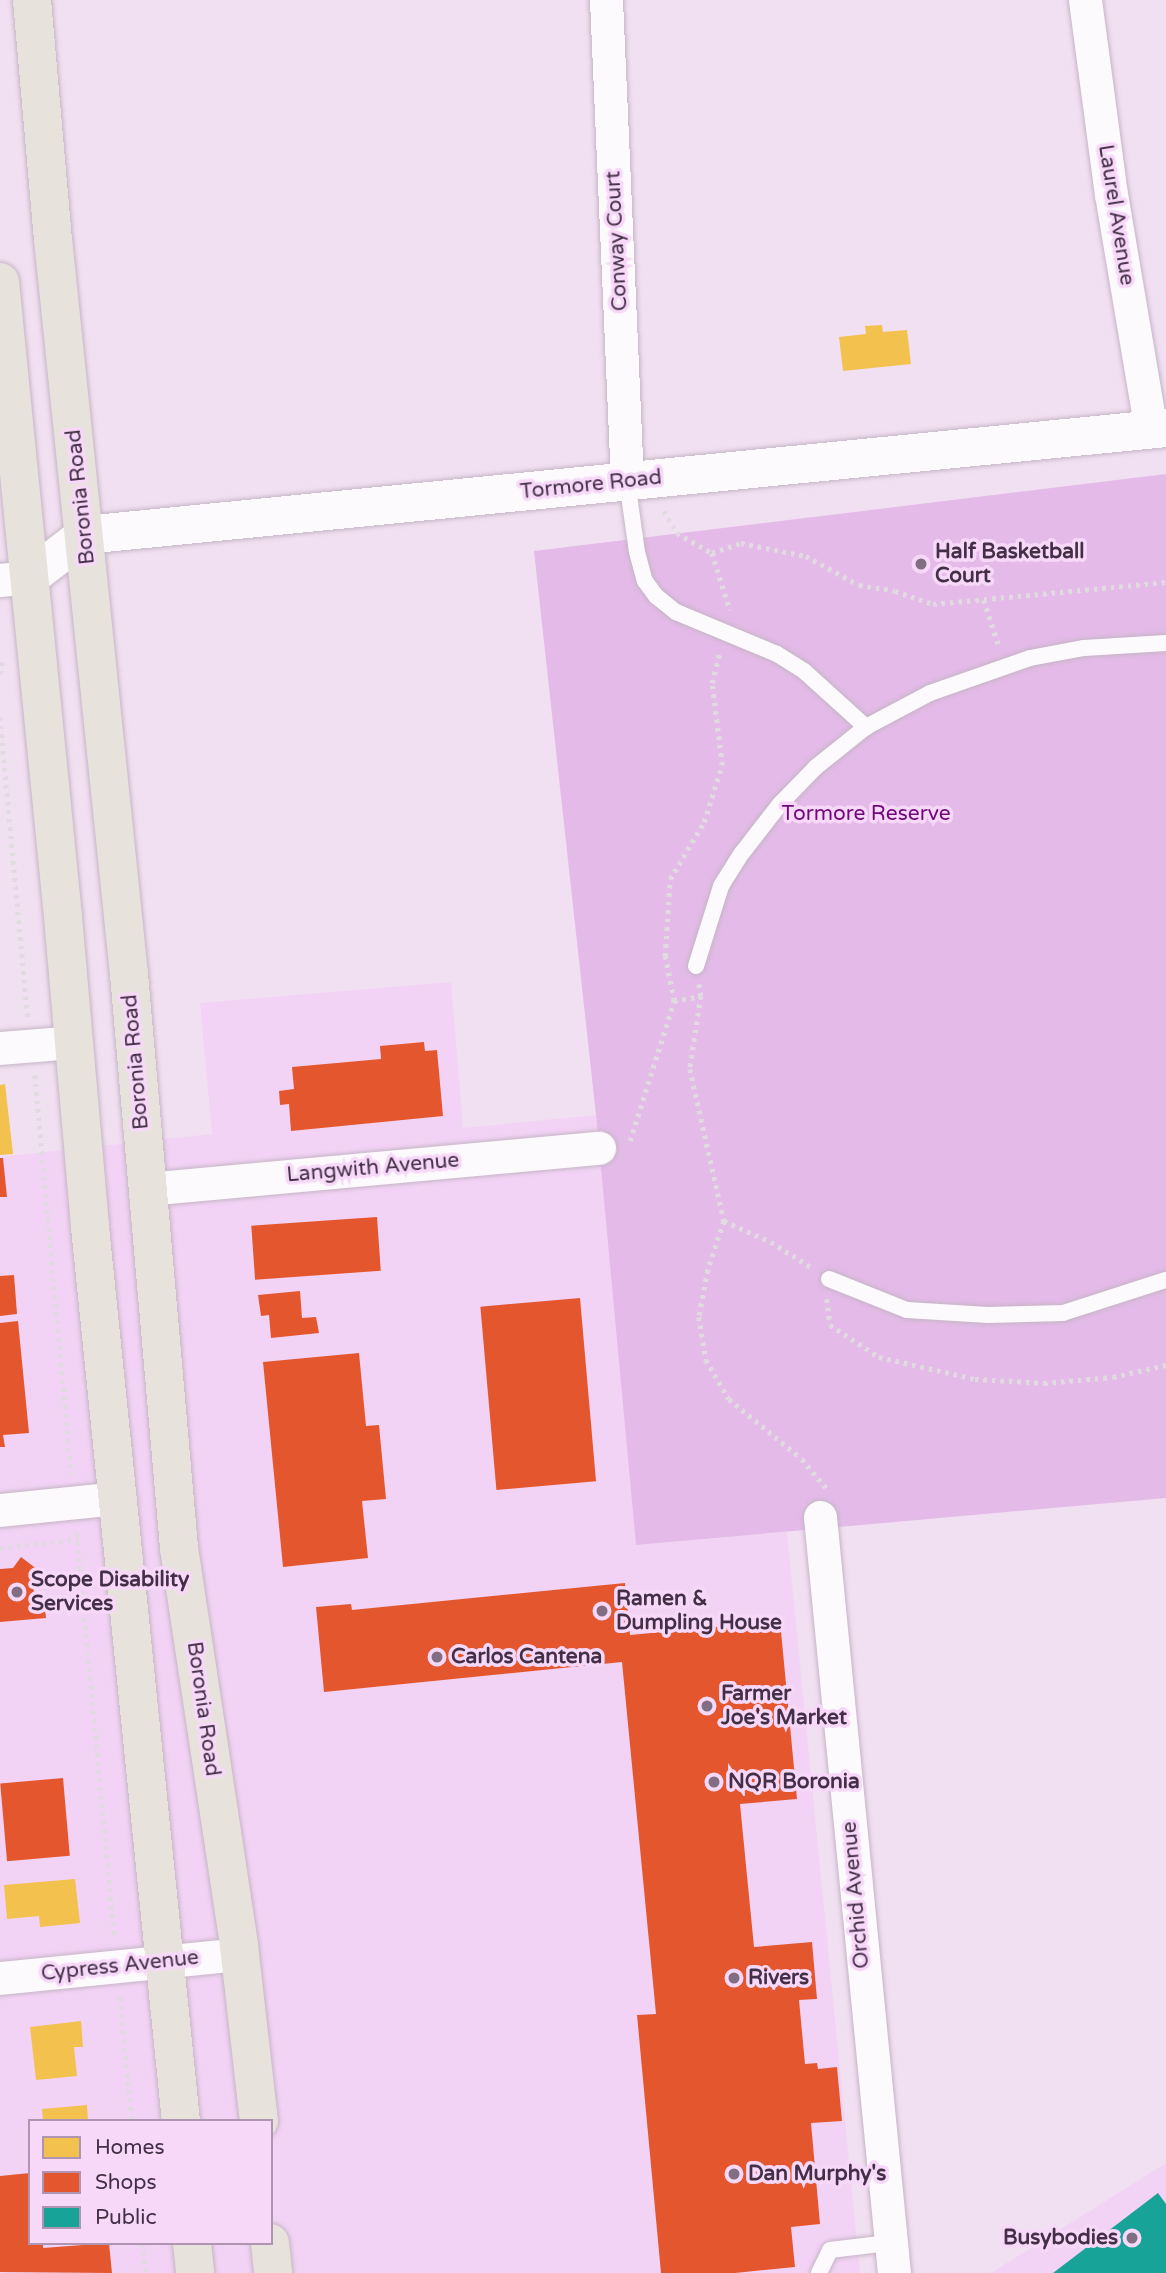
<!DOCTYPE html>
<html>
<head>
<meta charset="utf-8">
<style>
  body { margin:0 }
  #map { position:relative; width:1166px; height:2273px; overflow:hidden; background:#f1e0f1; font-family:"Varela Round",sans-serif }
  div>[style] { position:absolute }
  .built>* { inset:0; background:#f3d3f5 }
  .green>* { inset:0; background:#e4bbe8 }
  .homes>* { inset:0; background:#f2c14e }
  .shops>* { inset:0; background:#e4572e; transform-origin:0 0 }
  .public>* { inset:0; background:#17a398 }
  .path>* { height:4.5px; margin-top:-2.25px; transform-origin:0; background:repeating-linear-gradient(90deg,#e1dbe1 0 3.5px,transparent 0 8.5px) }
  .roads { filter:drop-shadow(0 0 2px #c5b5c6) drop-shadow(0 0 2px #c5b5c6) }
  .service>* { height:16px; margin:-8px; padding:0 8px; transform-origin:8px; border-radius:8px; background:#fdfafd }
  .minor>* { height:33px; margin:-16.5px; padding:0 16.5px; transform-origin:16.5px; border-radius:16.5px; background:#fdfafd }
  .tertiary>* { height:38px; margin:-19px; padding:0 19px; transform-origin:19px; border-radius:19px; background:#fdfafd }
  .primary>* { height:38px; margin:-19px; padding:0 19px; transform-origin:19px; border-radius:19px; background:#e8e2dd }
  .dots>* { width:19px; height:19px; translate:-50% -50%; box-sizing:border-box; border:4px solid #f7d8f9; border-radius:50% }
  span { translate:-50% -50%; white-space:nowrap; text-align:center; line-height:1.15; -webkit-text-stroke:7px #f7d8f9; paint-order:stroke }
  .street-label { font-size:21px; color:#443046 }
  .poi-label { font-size:21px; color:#443046; font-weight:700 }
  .left { translate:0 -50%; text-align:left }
  .right { translate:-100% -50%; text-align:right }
  .park-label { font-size:21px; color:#70087a }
  .legend { position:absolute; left:28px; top:2119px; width:245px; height:126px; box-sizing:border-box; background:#f7d8f9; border:2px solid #af95b1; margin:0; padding:9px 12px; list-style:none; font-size:21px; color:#443046 }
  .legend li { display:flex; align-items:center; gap:14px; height:35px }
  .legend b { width:35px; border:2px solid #af95b1 }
</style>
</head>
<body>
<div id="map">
  <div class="built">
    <i style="clip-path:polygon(evenodd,451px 982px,463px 1128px,596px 1115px,636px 1545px,787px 1532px,860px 2273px,0 2273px,0 1157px,212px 1134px,200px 1003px,451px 982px,30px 2121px,271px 2121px,271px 2243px,30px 2243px,30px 2121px)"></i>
    <i style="clip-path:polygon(1166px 2163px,1166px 2273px,991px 2273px)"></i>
  </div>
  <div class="green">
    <i style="clip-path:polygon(1166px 474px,1166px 1498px,636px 1545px,596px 1115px,534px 551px)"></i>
  </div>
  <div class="homes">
    <i style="clip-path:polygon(882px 325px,883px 332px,907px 330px,911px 364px,843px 371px,839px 337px,866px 334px,865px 326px)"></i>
    <i style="clip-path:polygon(5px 1084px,13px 1154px,0 1155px,0 1085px)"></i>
    <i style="clip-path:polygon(75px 1879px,80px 1923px,40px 1927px,39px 1916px,7px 1919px,4px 1885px)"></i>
    <i style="clip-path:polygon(81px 2021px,83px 2047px,74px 2047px,77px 2076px,36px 2080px,30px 2027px)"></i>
    <i style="clip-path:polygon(87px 2105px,88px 2121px,43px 2121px,42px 2109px)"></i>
  </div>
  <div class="shops">
    <i style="clip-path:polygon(424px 1042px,425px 1051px,437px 1050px,443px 1116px,291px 1131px,289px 1104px,280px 1105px,279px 1091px,294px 1089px,292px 1067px,381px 1059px,380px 1046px)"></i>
    <i style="clip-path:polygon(0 1158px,3px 1158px,7px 1197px,0 1197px)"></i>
    <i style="left:377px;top:1217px;width:54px;height:126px;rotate:86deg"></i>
    <i style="clip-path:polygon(14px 1275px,17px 1314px,0 1316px,0 1276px)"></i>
    <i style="clip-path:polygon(300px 1291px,302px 1318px,316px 1317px,319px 1333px,271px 1338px,269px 1315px,261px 1316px,258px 1295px)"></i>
    <i style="left:580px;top:1298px;width:184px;height:100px;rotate:85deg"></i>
    <i style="clip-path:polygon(18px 1321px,29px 1433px,3px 1435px,5px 1447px,0 1447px,0 1323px)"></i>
    <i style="clip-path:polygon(359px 1353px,366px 1426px,379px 1425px,386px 1499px,362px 1501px,368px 1558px,283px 1567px,263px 1362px)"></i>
    <i style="clip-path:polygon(21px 1557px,42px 1573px,33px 1584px,35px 1600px,44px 1599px,46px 1618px,0 1622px,0 1569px,13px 1568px)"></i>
    <i style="clip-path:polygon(625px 1583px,630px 1635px,780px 1621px,797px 1799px,740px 1804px,754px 1947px,812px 1942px,817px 1999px,799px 2000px,805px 2064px,817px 2063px,818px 2069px,837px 2067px,842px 2121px,811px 2123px,820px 2224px,791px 2227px,795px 2267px,735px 2273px,661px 2273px,637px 2015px,656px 2014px,622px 1662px,324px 1692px,316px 1607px,351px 1604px,352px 1610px)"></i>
    <i style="left:63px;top:1778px;width:78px;height:63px;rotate:85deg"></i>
    <i style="clip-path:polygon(30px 2173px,30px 2243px,43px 2243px,43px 2248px,109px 2243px,112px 2273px,0 2272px,0 2176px)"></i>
  </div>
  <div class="public">
    <i style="clip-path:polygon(1158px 2193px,1166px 2204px,1166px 2273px,1053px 2273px)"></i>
  </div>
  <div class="path">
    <i style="left:664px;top:511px;width:26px;rotate:59deg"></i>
    <i style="left:677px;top:533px;width:40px;rotate:29.7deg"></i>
    <i style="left:712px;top:553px;width:31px;rotate:-19deg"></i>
    <i style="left:741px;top:543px;width:66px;rotate:11.3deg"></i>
    <i style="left:806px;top:556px;width:60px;rotate:28.7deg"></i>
    <i style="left:859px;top:585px;width:36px;rotate:9deg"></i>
    <i style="left:895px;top:591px;width:40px;rotate:18.9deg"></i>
    <i style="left:933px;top:604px;width:234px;rotate:-5.4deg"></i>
    <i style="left:712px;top:553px;width:60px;rotate:72.5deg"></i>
    <i style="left:984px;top:600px;width:48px;rotate:71.9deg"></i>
    <i style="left:0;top:674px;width:13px;rotate:-81deg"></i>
    <i style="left:0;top:717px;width:301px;rotate:84.7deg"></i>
    <i style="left:699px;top:984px;width:12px;rotate:81deg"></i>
    <i style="left:701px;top:996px;width:74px;rotate:98.6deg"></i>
    <i style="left:690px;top:1069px;width:156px;rotate:77.4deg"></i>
    <i style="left:724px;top:1221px;width:51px;rotate:24.1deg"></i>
    <i style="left:771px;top:1242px;width:49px;rotate:32.4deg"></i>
    <i style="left:674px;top:1001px;width:46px;rotate:-101.3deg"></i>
    <i style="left:665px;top:956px;width:77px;rotate:-86.3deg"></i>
    <i style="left:670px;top:879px;width:66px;rotate:-59.2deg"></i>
    <i style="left:704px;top:822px;width:60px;rotate:-72.5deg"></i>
    <i style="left:722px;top:765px;width:83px;rotate:-97deg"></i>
    <i style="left:712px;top:683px;width:32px;rotate:-76deg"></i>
    <i style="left:35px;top:1075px;width:401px;rotate:84.8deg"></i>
    <i style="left:630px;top:1141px;width:147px;rotate:-72.6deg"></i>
    <i style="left:674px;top:1001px;width:27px;rotate:-10deg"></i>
    <i style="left:724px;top:1221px;width:52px;rotate:108.1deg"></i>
    <i style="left:708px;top:1270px;width:48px;rotate:100.8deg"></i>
    <i style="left:699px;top:1317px;width:44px;rotate:80.8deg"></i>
    <i style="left:706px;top:1360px;width:45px;rotate:59.5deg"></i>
    <i style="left:729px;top:1399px;width:94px;rotate:39.4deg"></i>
    <i style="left:802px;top:1459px;width:38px;rotate:50deg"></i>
    <i style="left:827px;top:1299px;width:26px;rotate:83deg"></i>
    <i style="left:830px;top:1325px;width:59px;rotate:33.1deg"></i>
    <i style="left:879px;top:1357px;width:98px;rotate:12.9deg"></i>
    <i style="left:975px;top:1379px;width:69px;rotate:3.3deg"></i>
    <i style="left:1044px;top:1383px;width:69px;rotate:-5deg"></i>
    <i style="left:1113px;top:1377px;width:54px;rotate:-12.8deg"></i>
    <i style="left:77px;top:1533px;width:404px;rotate:84.7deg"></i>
    <i style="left:0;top:1548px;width:79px;rotate:-6.6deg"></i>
    <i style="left:120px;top:1997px;width:125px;rotate:84.5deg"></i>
    <i style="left:143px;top:2243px;width:30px;rotate:84deg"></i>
  </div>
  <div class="roads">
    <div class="service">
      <i style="left:627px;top:481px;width:72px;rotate:82deg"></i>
      <i style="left:637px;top:552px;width:30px;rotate:75deg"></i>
      <i style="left:645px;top:581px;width:19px;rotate:54deg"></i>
      <i style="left:656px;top:596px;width:26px;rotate:39deg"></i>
      <i style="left:676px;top:612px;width:109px;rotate:22.6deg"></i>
      <i style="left:777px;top:654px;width:32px;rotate:32deg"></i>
      <i style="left:804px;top:671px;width:84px;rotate:42.1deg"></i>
      <i style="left:866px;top:727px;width:72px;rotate:-28deg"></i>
      <i style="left:930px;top:693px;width:106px;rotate:-19.3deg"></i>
      <i style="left:1030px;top:658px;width:55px;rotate:-10.5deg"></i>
      <i style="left:1084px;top:648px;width:82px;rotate:-3.5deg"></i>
      <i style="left:696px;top:966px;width:84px;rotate:-72.6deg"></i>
      <i style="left:721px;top:886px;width:39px;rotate:-58deg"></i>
      <i style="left:742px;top:853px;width:62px;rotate:-52.2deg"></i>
      <i style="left:780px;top:804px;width:52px;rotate:-45.8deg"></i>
      <i style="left:816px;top:767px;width:64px;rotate:-38.7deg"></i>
      <i style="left:829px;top:1279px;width:84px;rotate:21.7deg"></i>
      <i style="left:907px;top:1310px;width:81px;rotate:3.5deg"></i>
      <i style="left:988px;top:1315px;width:75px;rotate:-1.5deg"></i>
      <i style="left:1063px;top:1313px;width:108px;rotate:-17.8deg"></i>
      <i style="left:819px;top:2273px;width:25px;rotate:-64deg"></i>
      <i style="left:830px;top:2250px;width:59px;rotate:-6.8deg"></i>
    </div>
    <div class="minor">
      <i style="left:606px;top:0;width:481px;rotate:87.5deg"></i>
      <i style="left:1085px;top:0;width:196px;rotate:82.4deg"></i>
      <i style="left:1111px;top:194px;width:239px;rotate:80.4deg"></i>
      <i style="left:0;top:580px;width:30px;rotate:-6deg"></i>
      <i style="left:0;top:1048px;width:75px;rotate:-4.6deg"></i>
      <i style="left:146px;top:1189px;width:455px;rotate:-5.2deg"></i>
      <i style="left:0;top:1510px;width:120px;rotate:-5.8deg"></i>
      <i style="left:820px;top:1517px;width:760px;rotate:84.41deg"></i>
      <i style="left:0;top:1978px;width:241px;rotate:-5.7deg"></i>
    </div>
    <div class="tertiary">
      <i style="left:30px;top:577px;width:69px;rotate:-37.4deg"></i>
      <i style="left:85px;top:535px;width:1086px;rotate:-5.65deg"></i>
    </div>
    <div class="primary">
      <i style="left:32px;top:0;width:240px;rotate:85deg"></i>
      <i style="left:53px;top:239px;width:739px;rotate:84.1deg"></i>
      <i style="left:129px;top:974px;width:576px;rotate:85.02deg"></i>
      <i style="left:179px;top:1548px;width:402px;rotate:81.4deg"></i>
      <i style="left:239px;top:1946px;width:176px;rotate:83.5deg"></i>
      <i style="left:0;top:282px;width:638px;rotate:84.33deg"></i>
      <i style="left:63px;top:917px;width:311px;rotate:85deg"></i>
      <i style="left:90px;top:1227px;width:899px;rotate:84.19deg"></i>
      <i style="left:192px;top:2243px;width:30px;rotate:84deg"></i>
      <i style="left:270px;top:2243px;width:30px;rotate:84deg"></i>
    </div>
  </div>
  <div class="dots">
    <i style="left:921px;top:564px;background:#816e82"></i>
    <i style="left:17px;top:1592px;background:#816e82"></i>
    <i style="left:602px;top:1611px;background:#816e82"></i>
    <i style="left:437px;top:1657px;background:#816e82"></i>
    <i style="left:707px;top:1706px;background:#816e82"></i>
    <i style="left:714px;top:1782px;background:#816e82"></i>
    <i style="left:734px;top:1978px;background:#816e82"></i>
    <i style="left:734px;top:2174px;background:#816e82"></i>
    <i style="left:1132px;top:2238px;background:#816e82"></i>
  </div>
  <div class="street-label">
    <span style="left:1116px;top:215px;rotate:81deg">Laurel Avenue</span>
    <span style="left:617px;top:241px;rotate:-93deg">Conway Court</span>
    <span style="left:591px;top:485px;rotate:-6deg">Tormore Road</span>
    <span style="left:81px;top:497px;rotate:-96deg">Boronia Road</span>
    <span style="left:136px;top:1062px;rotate:-95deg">Boronia Road</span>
    <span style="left:373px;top:1168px;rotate:-5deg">Langwith Avenue</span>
    <span style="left:203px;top:1709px;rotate:82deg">Boronia Road</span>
    <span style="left:856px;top:1895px;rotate:-95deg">Orchid Avenue</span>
    <span style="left:120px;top:1966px;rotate:-6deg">Cypress Avenue</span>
  </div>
  <div class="poi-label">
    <span class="left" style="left:935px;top:564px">Half Basketball<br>Court</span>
    <span class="left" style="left:31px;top:1592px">Scope Disability<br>Services</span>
    <span class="left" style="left:616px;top:1611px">Ramen &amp;<br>Dumpling House</span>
    <span class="left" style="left:451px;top:1657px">Carlos Cantena</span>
    <span class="left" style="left:721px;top:1706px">Farmer<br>Joe's Market</span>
    <span class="left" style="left:728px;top:1782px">NQR Boronia</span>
    <span class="left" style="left:748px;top:1978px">Rivers</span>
    <span class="left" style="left:748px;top:2174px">Dan Murphy's</span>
    <span class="right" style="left:1118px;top:2238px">Busybodies</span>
  </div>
  <div class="park-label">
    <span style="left:866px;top:814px">Tormore Reserve</span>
  </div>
  <ul class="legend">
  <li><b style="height:19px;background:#f2c14e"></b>Homes</li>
  <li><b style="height:19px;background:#e4572e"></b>Shops</li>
  <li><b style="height:19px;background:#17a398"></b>Public</li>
  </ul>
</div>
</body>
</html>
